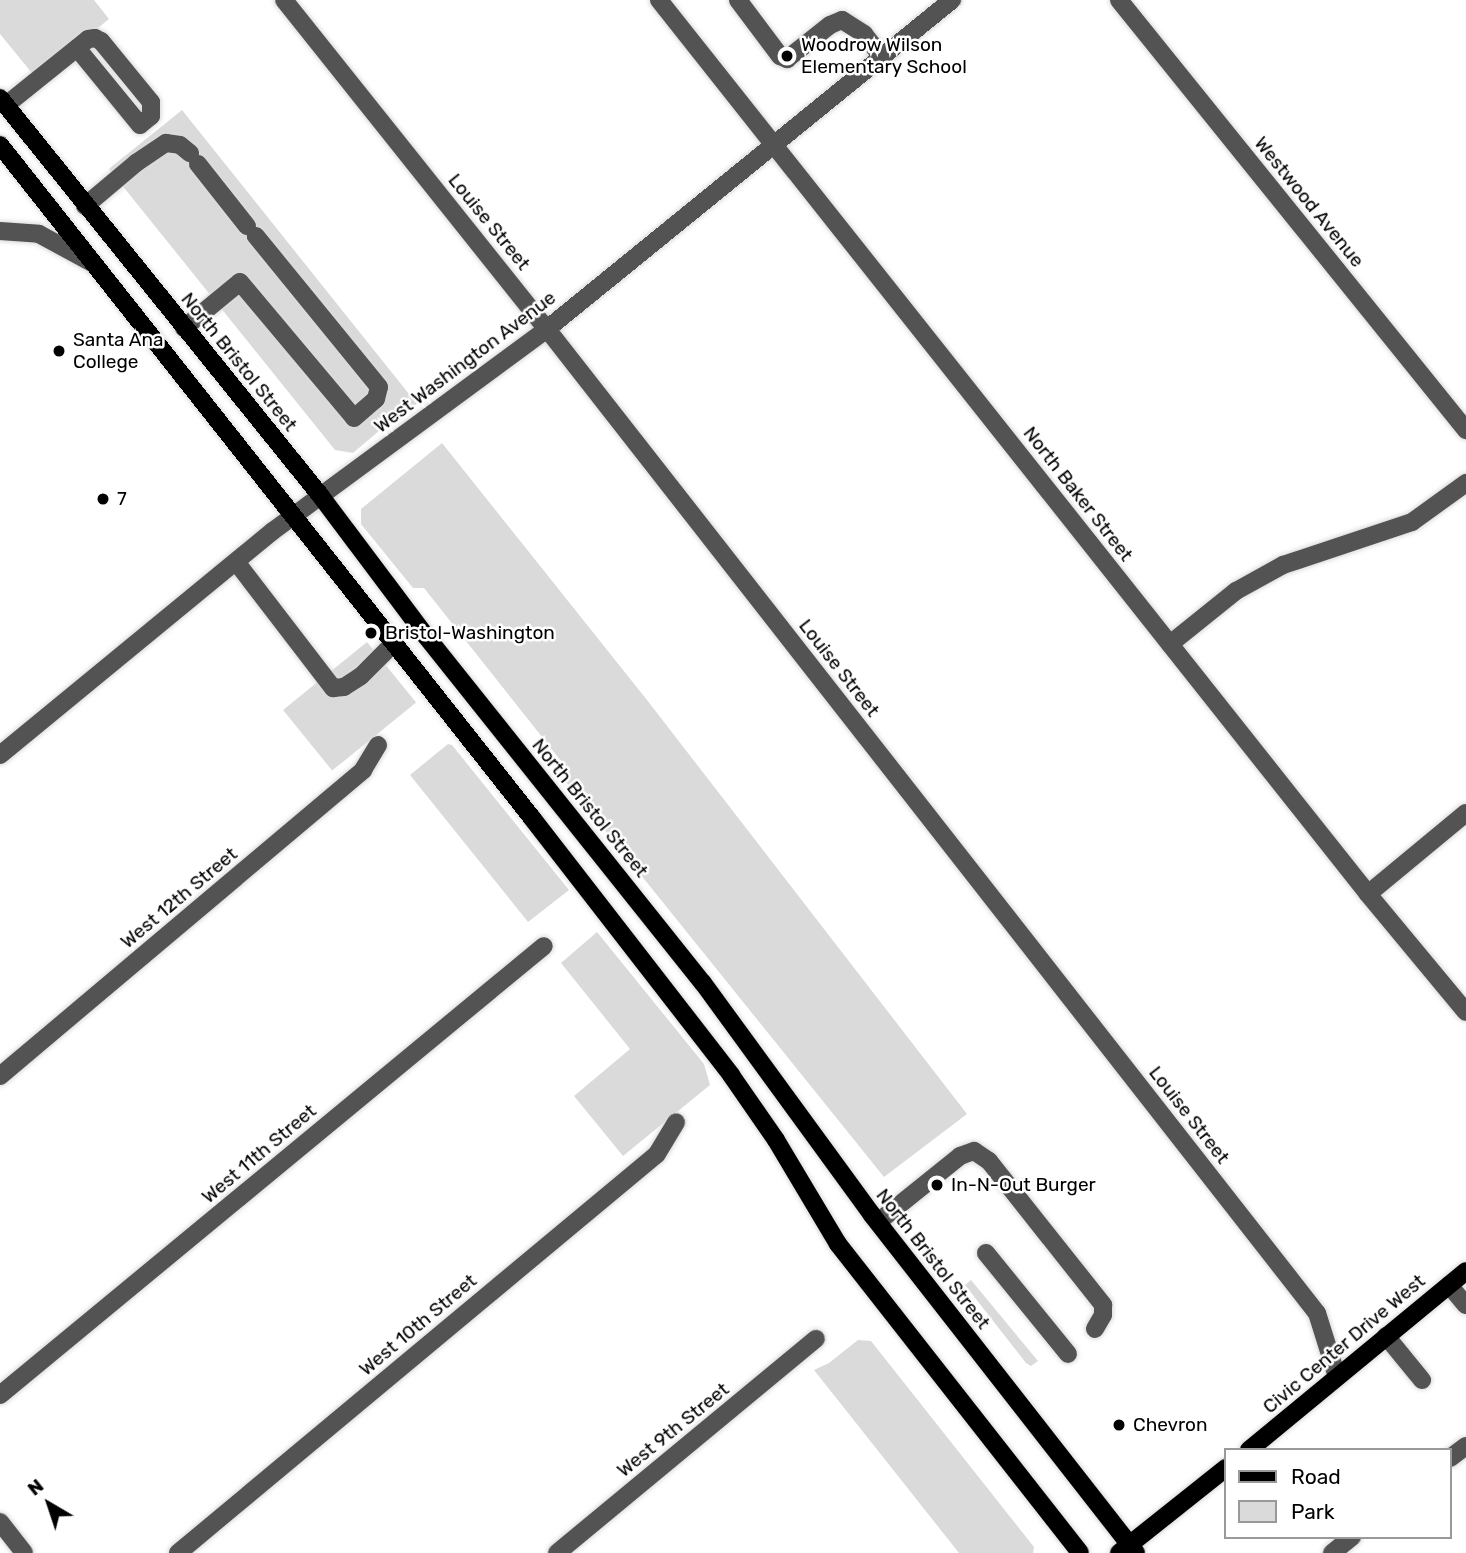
<!DOCTYPE html>
<html>
<head>
<meta charset="utf-8">
<style>
  body { margin:0 }
  #map { position:relative; width:1466px; height:1553px; overflow:hidden; background:#fff; font-family:Rubik,sans-serif }
  div>[style] { position:absolute }
  .green>* { inset:0; background:#dadada; transform-origin:0 0 }
  .roads { filter:drop-shadow(0 0 2px #dbdbdb) drop-shadow(0 0 2px #dbdbdb) }
  .minor>* { height:18px; margin:-9px; padding:0 9px; transform-origin:9px; border-radius:9px; background:#535353 }
  .major>* { height:18px; margin:-9px; padding:0 9px; transform-origin:9px; border-radius:9px; background:#000 }
  .dots>* { width:19px; height:19px; translate:-50% -50%; box-sizing:border-box; border:4px solid #fff; border-radius:50% }
  span { translate:-50% -50%; white-space:nowrap; text-align:center; line-height:1.15; -webkit-text-stroke:5px #fff; paint-order:stroke }
  .poi-label { font-size:19px; color:#000 }
  .left { translate:0 -50%; text-align:left }
  .street-label { font-size:19px; color:#000 }
  .legend { position:absolute; left:1224px; top:1448px; width:228px; height:91px; box-sizing:border-box; background:#fff; border:2px solid #999; margin:0; padding:9px 12px; list-style:none; font-size:21px; color:#000 }
  .legend li { display:flex; align-items:center; gap:14px; height:35px }
  .legend b { width:35px; border:2px solid #999 }
  .north { position:absolute; left:14px; top:1469px; width:70px; height:70px; -webkit-text-stroke:5px #fff; paint-order:stroke; rotate:321deg; font-size:19px; font-weight:700; line-height:28px; text-align:center; color:#000 }
  .north::after { content:''; display:block; margin:auto; width:24px; height:32px; background:#000; clip-path:polygon(50% 0,100% 100%,50% 72%,0 100%) }
</style>
</head>
<body>
<div id="map">
  <div class="green">
    <i style="clip-path:polygon(0 0,94px 0,109px 19px,36px 78px,0 34px)"></i>
    <i style="clip-path:polygon(182px 110px,417px 404px,399px 414px,353px 453px,335px 450px,109px 169px)"></i>
    <i style="clip-path:polygon(442px 443px,647px 700px,967px 1114px,884px 1177px,566px 782px,565px 766px,424px 588px,413px 588px,361px 524px,361px 509px)"></i>
    <i style="left:367px;top:642px;width:78px;height:108px;rotate:51deg"></i>
    <i style="clip-path:polygon(448px 744px,452px 745px,569px 890px,528px 922px,410px 775px)"></i>
    <i style="clip-path:polygon(597px 932px,704px 1064px,710px 1085px,623px 1156px,574px 1096px,630px 1049px,561px 963px)"></i>
    <i style="clip-path:polygon(971px 1280px,1038px 1361px,1031px 1366px,1026px 1363px,965px 1285px)"></i>
    <i style="clip-path:polygon(858px 1340px,871px 1341px,1034px 1547px,1033px 1553px,959px 1553px,814px 1370px,829px 1363px)"></i>
  </div>
  <div class="roads">
    <div class="minor">
      <i style="left:284px;top:0;width:421px;rotate:51.4deg"></i>
      <i style="left:547px;top:329px;width:1249px;rotate:51.96deg"></i>
      <i style="left:1317px;top:1313px;width:67px;rotate:72.6deg"></i>
      <i style="left:659px;top:0;width:1141px;rotate:51.58deg"></i>
      <i style="left:1368px;top:894px;width:153px;rotate:50.3deg"></i>
      <i style="left:738px;top:0;width:70px;rotate:53.1deg"></i>
      <i style="left:780px;top:56px;width:8px;rotate:23deg"></i>
      <i style="left:787px;top:59px;width:55px;rotate:-38.3deg"></i>
      <i style="left:830px;top:25px;width:13px;rotate:-23deg"></i>
      <i style="left:842px;top:20px;width:26px;rotate:32deg"></i>
      <i style="left:864px;top:34px;width:29px;rotate:52deg"></i>
      <i style="left:1119px;top:0;width:553px;rotate:51.1deg"></i>
      <i style="left:6px;top:105px;width:105px;rotate:-38.8deg"></i>
      <i style="left:88px;top:39px;width:7px;rotate:-8deg"></i>
      <i style="left:95px;top:38px;width:7px;rotate:27deg"></i>
      <i style="left:101px;top:41px;width:79px;rotate:50.7deg"></i>
      <i style="left:151px;top:102px;width:14px;rotate:90deg"></i>
      <i style="left:151px;top:116px;width:14px;rotate:141deg"></i>
      <i style="left:140px;top:125px;width:99px;rotate:-129.3deg"></i>
      <i style="left:198px;top:164px;width:79px;rotate:51.7deg"></i>
      <i style="left:85px;top:206px;width:67px;rotate:-40.1deg"></i>
      <i style="left:136px;top:163px;width:36px;rotate:-34deg"></i>
      <i style="left:166px;top:143px;width:14px;rotate:8deg"></i>
      <i style="left:180px;top:145px;width:13px;rotate:39deg"></i>
      <i style="left:0;top:231px;width:39px;rotate:4deg"></i>
      <i style="left:39px;top:234px;width:63px;rotate:28.6deg"></i>
      <i style="left:184px;top:328px;width:72px;rotate:-39.4deg"></i>
      <i style="left:240px;top:282px;width:177px;rotate:50deg"></i>
      <i style="left:354px;top:418px;width:29px;rotate:-41deg"></i>
      <i style="left:376px;top:399px;width:12px;rotate:-76deg"></i>
      <i style="left:379px;top:387px;width:195px;rotate:-129.2deg"></i>
      <i style="left:237px;top:563px;width:158px;rotate:52.5deg"></i>
      <i style="left:333px;top:688px;width:11px;rotate:-5deg"></i>
      <i style="left:344px;top:687px;width:20px;rotate:-33deg"></i>
      <i style="left:361px;top:676px;width:45px;rotate:-45deg"></i>
      <i style="left:1170px;top:644px;width:85px;rotate:-38.8deg"></i>
      <i style="left:1236px;top:591px;width:54px;rotate:-29deg"></i>
      <i style="left:1283px;top:565px;width:136px;rotate:-18.4deg"></i>
      <i style="left:1412px;top:522px;width:67px;rotate:-35.8deg"></i>
      <i style="left:0;top:755px;width:353px;rotate:-39.4deg"></i>
      <i style="left:273px;top:531px;width:340px;rotate:-36.4deg"></i>
      <i style="left:547px;top:329px;width:522px;rotate:-39.09deg"></i>
      <i style="left:1368px;top:894px;width:127px;rotate:-39.6deg"></i>
      <i style="left:0;top:1076px;width:475px;rotate:-40.1deg"></i>
      <i style="left:363px;top:770px;width:29px;rotate:-59deg"></i>
      <i style="left:878px;top:1222px;width:105px;rotate:-38.8deg"></i>
      <i style="left:960px;top:1156px;width:15px;rotate:-20deg"></i>
      <i style="left:974px;top:1151px;width:18px;rotate:34deg"></i>
      <i style="left:989px;top:1161px;width:184px;rotate:51.6deg"></i>
      <i style="left:1103px;top:1305px;width:10px;rotate:90deg"></i>
      <i style="left:1103px;top:1315px;width:16px;rotate:120deg"></i>
      <i style="left:986px;top:1253px;width:130px;rotate:50.9deg"></i>
      <i style="left:1449px;top:1285px;width:26px;rotate:50deg"></i>
      <i style="left:1386px;top:1336px;width:57px;rotate:50.7deg"></i>
      <i style="left:0;top:1395px;width:705px;rotate:-39.54deg"></i>
      <i style="left:1450px;top:1458px;width:20px;rotate:-37deg"></i>
      <i style="left:0;top:1522px;width:39px;rotate:52deg"></i>
      <i style="left:178px;top:1553px;width:623px;rotate:-39.79deg"></i>
      <i style="left:657px;top:1154px;width:37px;rotate:-59deg"></i>
      <i style="left:557px;top:1553px;width:336px;rotate:-39.6deg"></i>
      <i style="left:1332px;top:1553px;width:26px;rotate:-39deg"></i>
    </div>
    <div class="major">
      <i style="left:0;top:98px;width:510px;rotate:51.13deg"></i>
      <i style="left:320px;top:495px;width:175px;rotate:53.1deg"></i>
      <i style="left:425px;top:635px;width:445px;rotate:51.4deg"></i>
      <i style="left:703px;top:983px;width:287px;rotate:53.9deg"></i>
      <i style="left:872px;top:1215px;width:429px;rotate:52deg"></i>
      <i style="left:0;top:145px;width:858px;rotate:51.67deg"></i>
      <i style="left:532px;top:818px;width:325px;rotate:52.2deg"></i>
      <i style="left:731px;top:1075px;width:79px;rotate:55.3deg"></i>
      <i style="left:776px;top:1140px;width:121px;rotate:59.2deg"></i>
      <i style="left:838px;top:1244px;width:392px;rotate:51.9deg"></i>
      <i style="left:1249px;top:1450px;width:281px;rotate:-39.5deg"></i>
      <i style="left:1119px;top:1553px;width:137px;rotate:-38.5deg"></i>
    </div>
  </div>
  <div class="dots">
    <i style="left:787px;top:56px;background:#000"></i>
    <i style="left:59px;top:351px;background:#000"></i>
    <i style="left:103px;top:499px;background:#000"></i>
    <i style="left:371px;top:633px;background:#000"></i>
    <i style="left:937px;top:1185px;background:#000"></i>
    <i style="left:1119px;top:1425px;background:#000"></i>
  </div>
  <div class="poi-label">
    <span class="left" style="left:801px;top:56px">Woodrow Wilson<br>Elementary School</span>
    <span class="left" style="left:73px;top:351px">Santa Ana<br>College</span>
    <span class="left" style="left:117px;top:499px">7</span>
    <span class="left" style="left:385px;top:633px">Bristol-Washington</span>
    <span class="left" style="left:951px;top:1185px">In-N-Out Burger</span>
    <span class="left" style="left:1133px;top:1425px">Chevron</span>
  </div>
  <div class="street-label">
    <span style="left:1309px;top:202px;rotate:51deg">Westwood Avenue</span>
    <span style="left:489px;top:222px;rotate:51deg">Louise Street</span>
    <span style="left:239px;top:362px;rotate:51deg">North Bristol Street</span>
    <span style="left:465px;top:362px;rotate:-37deg">West Washington Avenue</span>
    <span style="left:1078px;top:494px;rotate:52deg">North Baker Street</span>
    <span style="left:839px;top:668px;rotate:52deg">Louise Street</span>
    <span style="left:590px;top:808px;rotate:51deg">North Bristol Street</span>
    <span style="left:179px;top:898px;rotate:-40deg">West 12th Street</span>
    <span style="left:1189px;top:1115px;rotate:52deg">Louise Street</span>
    <span style="left:259px;top:1154px;rotate:-40deg">West 11th Street</span>
    <span style="left:933px;top:1259px;rotate:52deg">North Bristol Street</span>
    <span style="left:418px;top:1325px;rotate:-40deg">West 10th Street</span>
    <span style="left:1344px;top:1344px;rotate:-40deg">Civic Center Drive West</span>
    <span style="left:673px;top:1430px;rotate:-39deg">West 9th Street</span>
  </div>
  <ul class="legend">
  <li><b style="height:9px;background:#000"></b>Road</li>
  <li><b style="height:19px;background:#dadada"></b>Park</li>
  </ul>
  <div class="north">N</div>
</div>
</body>
</html>
